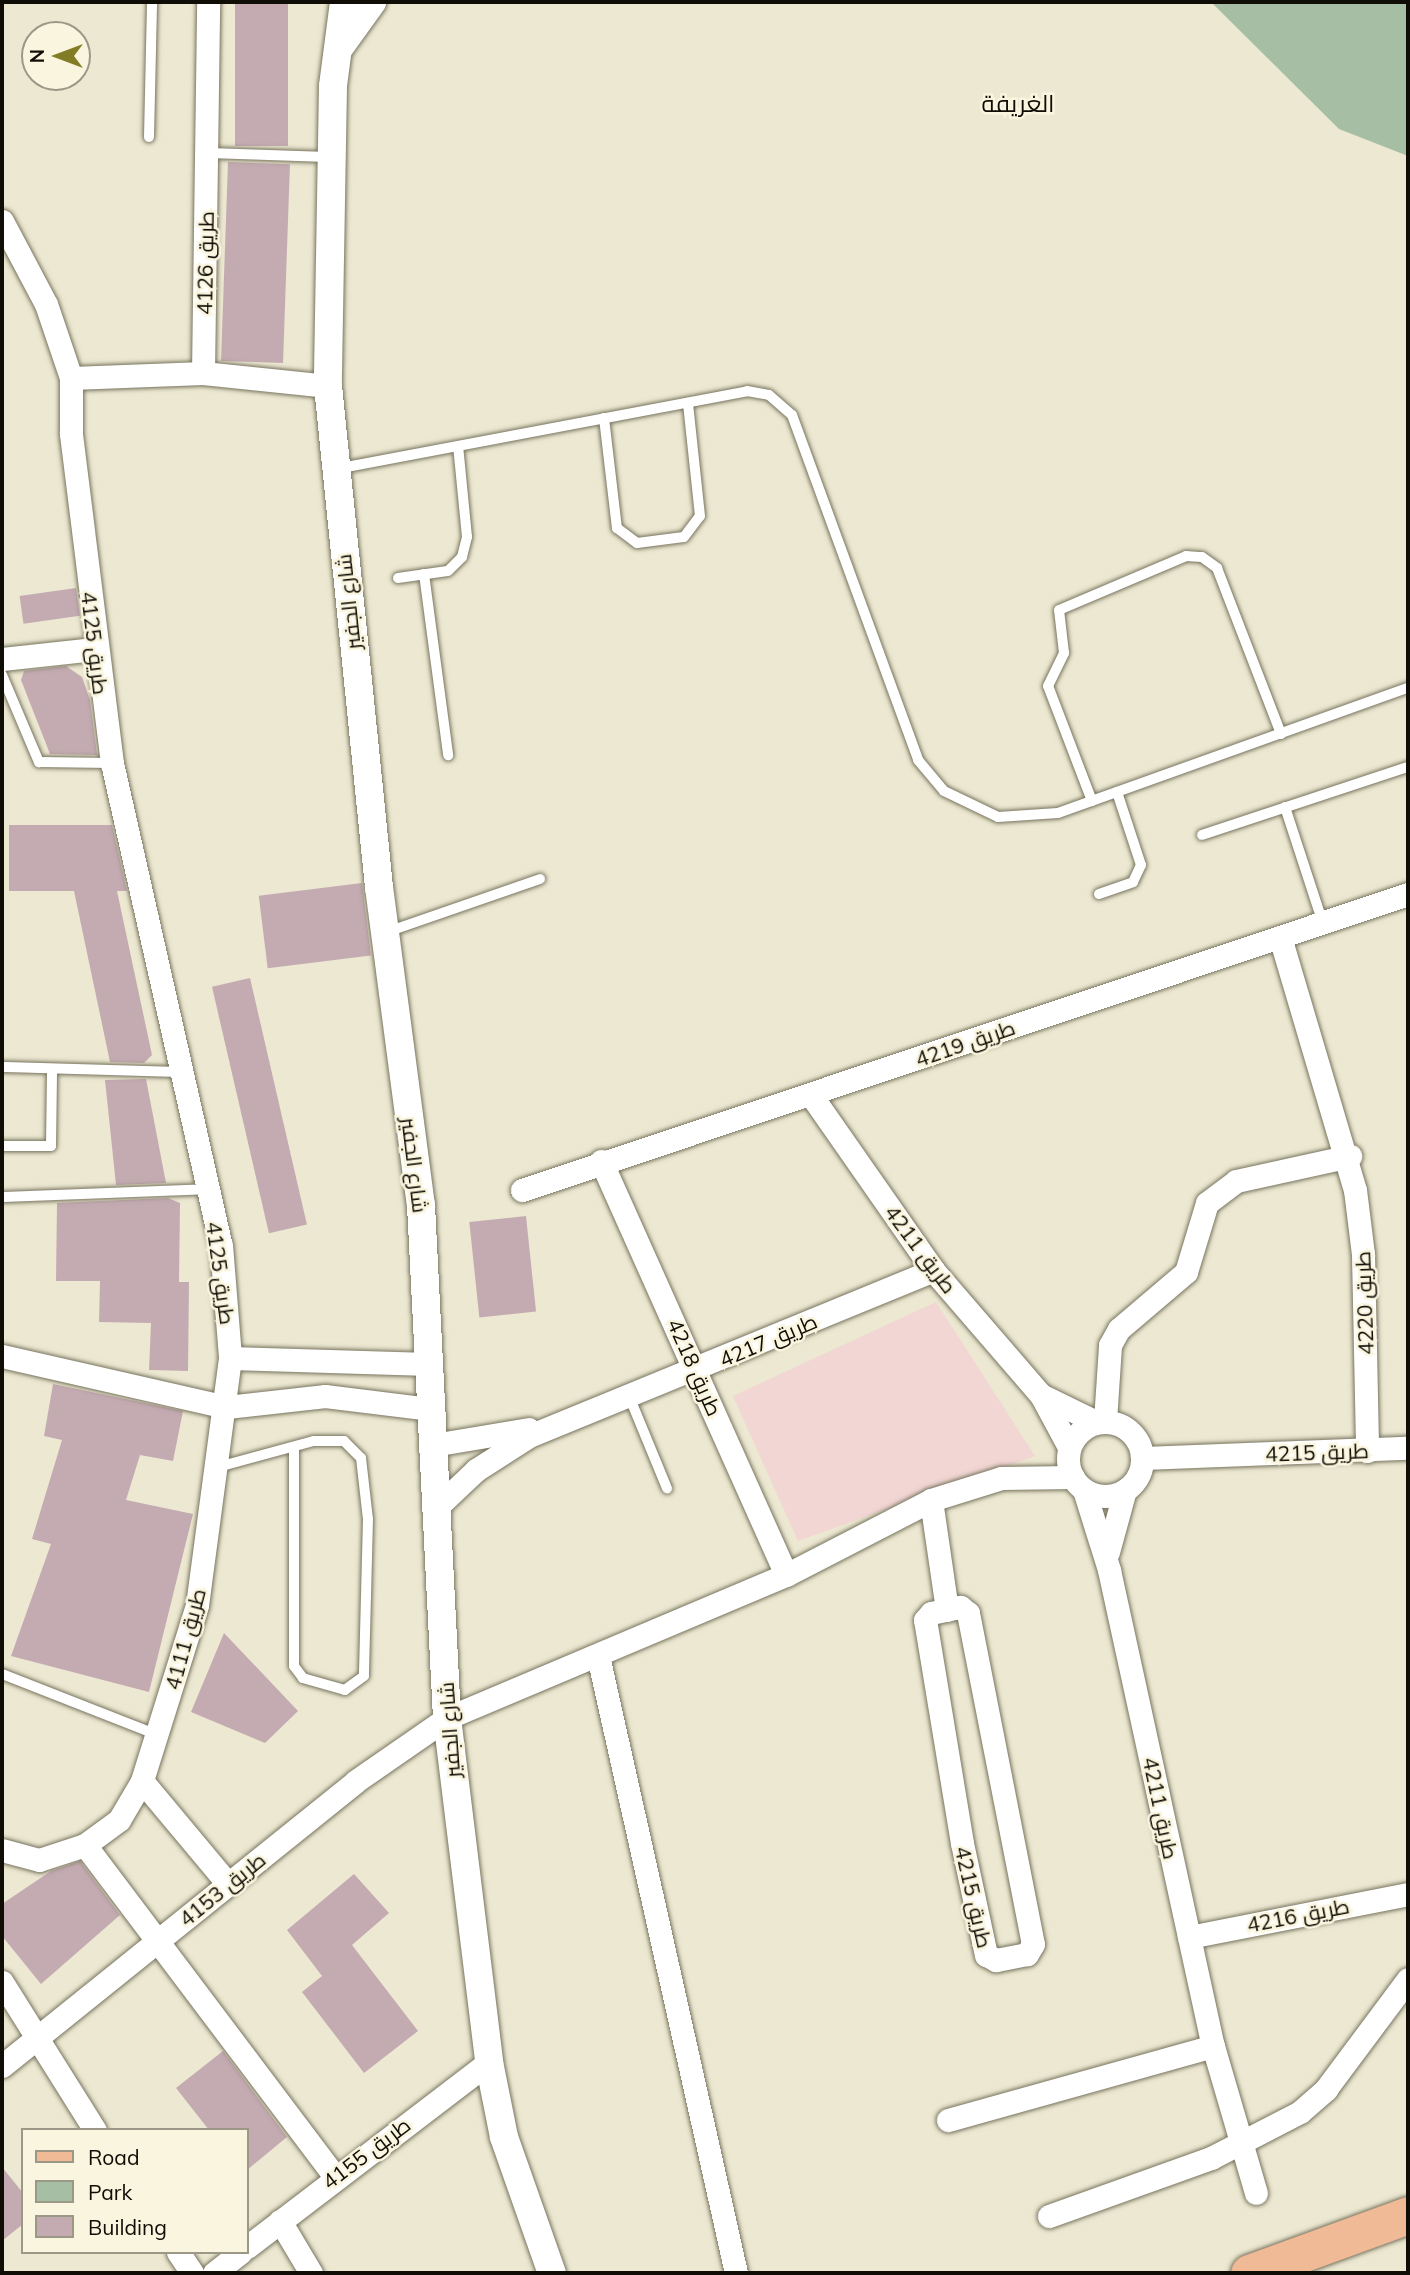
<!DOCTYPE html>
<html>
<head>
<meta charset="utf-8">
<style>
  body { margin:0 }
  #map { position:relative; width:1410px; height:2275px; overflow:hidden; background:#ece8d1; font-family:Mulish,Cairo,sans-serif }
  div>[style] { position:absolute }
  .medical>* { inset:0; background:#f1d6d3 }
  .green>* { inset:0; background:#a5bea4 }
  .building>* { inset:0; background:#c4abb2; transform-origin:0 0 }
  .roads { filter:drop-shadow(0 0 2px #78745f) drop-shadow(0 0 2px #78745f) }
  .service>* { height:10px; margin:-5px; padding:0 5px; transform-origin:5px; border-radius:5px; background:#fff }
  .minor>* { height:23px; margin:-11.5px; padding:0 11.5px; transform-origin:11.5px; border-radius:11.5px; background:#fff }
  .minor>.ring { margin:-11.5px; padding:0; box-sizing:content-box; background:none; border:23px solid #fff; border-radius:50% }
  .tertiary>* { height:28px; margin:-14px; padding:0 14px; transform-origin:14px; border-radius:14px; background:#fff }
  .primary>* { height:37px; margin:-18.5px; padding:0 18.5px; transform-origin:18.5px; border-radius:18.5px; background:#f0ba96 }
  span { translate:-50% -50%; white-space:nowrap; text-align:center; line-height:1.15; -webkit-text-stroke:5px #faf5de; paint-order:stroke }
  .street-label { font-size:21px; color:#0f0d06 }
  .quarter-label { font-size:24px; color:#0f0d06 }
  .frame { position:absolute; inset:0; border:4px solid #0f0d06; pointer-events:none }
  .legend { position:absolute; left:21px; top:2128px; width:228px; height:126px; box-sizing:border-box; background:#faf5de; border:2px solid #9c9888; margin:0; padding:9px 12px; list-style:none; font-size:21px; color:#0f0d06 }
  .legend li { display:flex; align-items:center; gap:14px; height:35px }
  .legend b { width:35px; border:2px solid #9c9888 }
  .north { position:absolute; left:21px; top:21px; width:70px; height:70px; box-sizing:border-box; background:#faf5de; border:2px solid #9c9888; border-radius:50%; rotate:270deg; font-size:19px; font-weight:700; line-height:28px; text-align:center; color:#0f0d06 }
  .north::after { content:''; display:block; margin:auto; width:24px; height:32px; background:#827d25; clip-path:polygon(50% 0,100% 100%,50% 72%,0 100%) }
</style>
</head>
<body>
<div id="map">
  <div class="medical">
    <i style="clip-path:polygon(936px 1302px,1035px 1456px,798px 1541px,733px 1396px)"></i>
  </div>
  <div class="green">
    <i style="clip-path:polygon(1211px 2px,1408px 2px,1408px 156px,1339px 129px)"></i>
  </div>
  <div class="building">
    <i style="left:235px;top:2px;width:53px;height:144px"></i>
    <i style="left:228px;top:162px;width:62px;height:199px;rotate:2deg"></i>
    <i style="left:76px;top:588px;width:28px;height:57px;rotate:82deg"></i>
    <i style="clip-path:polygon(66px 666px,82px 677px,90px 700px,97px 755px,50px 754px,21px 680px,24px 671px)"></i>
    <i style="clip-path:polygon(9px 825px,112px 825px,127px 891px,117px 891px,152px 1055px,144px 1063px,110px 1062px,74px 891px,9px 891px)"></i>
    <i style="left:362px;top:883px;width:73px;height:104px;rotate:83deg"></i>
    <i style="left:250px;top:978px;width:253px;height:39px;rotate:77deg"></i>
    <i style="clip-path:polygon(146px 1079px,166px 1183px,116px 1185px,105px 1080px)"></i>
    <i style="clip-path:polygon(168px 1198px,180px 1203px,179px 1282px,189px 1282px,188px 1371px,149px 1370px,151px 1323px,99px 1322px,100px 1281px,56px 1281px,57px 1203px)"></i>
    <i style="left:526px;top:1216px;width:96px;height:57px;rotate:84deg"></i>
    <i style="clip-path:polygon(53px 1384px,183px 1411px,173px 1461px,140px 1455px,126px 1500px,193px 1514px,149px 1692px,11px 1656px,51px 1544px,32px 1539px,62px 1440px,44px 1436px)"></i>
    <i style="clip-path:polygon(224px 1633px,298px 1711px,265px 1743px,191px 1712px)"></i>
    <i style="clip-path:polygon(80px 1861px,120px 1915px,41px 1984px,2px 1936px,2px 1904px,51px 1871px)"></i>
    <i style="clip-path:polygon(354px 1874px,389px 1913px,352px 1945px,418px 2031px,364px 2073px,302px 1992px,322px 1976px,287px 1930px)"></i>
    <i style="clip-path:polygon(223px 2051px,287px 2137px,247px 2170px,247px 2130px,209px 2130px,176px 2088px)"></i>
    <i style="clip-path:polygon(2px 2167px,23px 2193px,23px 2224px,2px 2241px)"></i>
  </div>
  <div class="roads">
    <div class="service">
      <i style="left:149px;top:137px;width:135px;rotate:-88.7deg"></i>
      <i style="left:207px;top:153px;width:123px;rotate:1.9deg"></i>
      <i style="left:604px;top:418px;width:111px;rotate:83.3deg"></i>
      <i style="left:617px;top:528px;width:25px;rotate:37deg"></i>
      <i style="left:637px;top:543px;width:47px;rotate:-7.3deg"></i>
      <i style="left:684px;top:537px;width:26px;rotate:-53deg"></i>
      <i style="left:700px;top:516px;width:114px;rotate:-96.1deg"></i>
      <i style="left:336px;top:469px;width:418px;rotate:-10.7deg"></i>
      <i style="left:747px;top:391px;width:22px;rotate:10deg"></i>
      <i style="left:769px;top:395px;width:30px;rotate:41deg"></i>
      <i style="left:792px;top:415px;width:367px;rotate:69.9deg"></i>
      <i style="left:918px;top:760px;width:40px;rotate:50deg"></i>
      <i style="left:944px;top:791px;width:60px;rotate:25.7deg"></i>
      <i style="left:998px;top:817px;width:60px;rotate:-3.8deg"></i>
      <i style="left:1058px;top:813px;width:372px;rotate:-19.7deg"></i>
      <i style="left:424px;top:574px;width:183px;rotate:82.4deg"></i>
      <i style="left:398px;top:578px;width:50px;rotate:-8deg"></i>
      <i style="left:448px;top:571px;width:20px;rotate:-45deg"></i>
      <i style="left:462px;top:557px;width:21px;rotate:-76deg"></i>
      <i style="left:467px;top:537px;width:91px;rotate:-95.6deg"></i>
      <i style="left:2px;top:675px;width:95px;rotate:67deg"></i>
      <i style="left:39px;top:762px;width:73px;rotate:0.8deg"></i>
      <i style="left:1092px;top:801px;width:123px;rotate:-110.9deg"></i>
      <i style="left:1048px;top:686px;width:37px;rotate:-64deg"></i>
      <i style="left:1064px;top:653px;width:43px;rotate:-96.6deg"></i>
      <i style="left:1059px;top:610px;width:138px;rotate:-23deg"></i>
      <i style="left:1186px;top:556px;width:16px;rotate:4deg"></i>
      <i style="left:1202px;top:557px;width:19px;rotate:36deg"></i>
      <i style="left:1217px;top:568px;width:178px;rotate:68.9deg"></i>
      <i style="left:1285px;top:807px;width:122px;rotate:71.9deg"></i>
      <i style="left:1202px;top:835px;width:217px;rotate:-18.3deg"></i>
      <i style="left:1099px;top:894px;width:36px;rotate:-19deg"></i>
      <i style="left:1133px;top:882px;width:19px;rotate:-65deg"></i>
      <i style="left:1141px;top:865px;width:77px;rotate:-108.2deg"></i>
      <i style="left:387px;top:932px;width:162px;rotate:-19.1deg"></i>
      <i style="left:2px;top:1067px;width:181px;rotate:1.6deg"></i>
      <i style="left:2px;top:1146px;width:49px"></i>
      <i style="left:51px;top:1146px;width:76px;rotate:-89.2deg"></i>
      <i style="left:2px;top:1197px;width:205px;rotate:-2.2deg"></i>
      <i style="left:629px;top:1396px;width:100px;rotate:67.6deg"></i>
      <i style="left:218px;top:1467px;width:99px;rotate:-15.2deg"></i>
      <i style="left:314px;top:1441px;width:30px"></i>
      <i style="left:344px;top:1441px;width:24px;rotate:45deg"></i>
      <i style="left:361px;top:1458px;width:61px;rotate:83.5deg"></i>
      <i style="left:368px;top:1519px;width:157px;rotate:91.5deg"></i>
      <i style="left:364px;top:1676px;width:24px;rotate:144deg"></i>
      <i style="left:345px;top:1690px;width:44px;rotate:-164.1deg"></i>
      <i style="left:303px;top:1678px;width:15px;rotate:-127deg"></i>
      <i style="left:294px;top:1666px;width:218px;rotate:-90deg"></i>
      <i style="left:2px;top:1674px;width:168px;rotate:21.4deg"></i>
    </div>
    <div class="minor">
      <i style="left:2px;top:221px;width:94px;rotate:62.1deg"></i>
      <i style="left:46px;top:304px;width:78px;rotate:71.3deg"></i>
      <i style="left:71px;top:378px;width:56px;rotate:90deg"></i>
      <i style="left:71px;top:434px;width:332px;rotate:82.9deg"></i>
      <i style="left:112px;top:763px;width:494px;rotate:77.3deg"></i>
      <i style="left:221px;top:1245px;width:113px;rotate:85.4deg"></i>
      <i style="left:230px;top:1358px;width:249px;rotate:97.6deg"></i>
      <i style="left:197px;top:1605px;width:184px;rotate:107.4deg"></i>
      <i style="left:142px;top:1781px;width:45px;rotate:120.5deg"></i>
      <i style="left:119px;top:1820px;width:42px;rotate:143.7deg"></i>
      <i style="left:85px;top:1845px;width:48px;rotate:161.9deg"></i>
      <i style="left:39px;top:1860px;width:38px;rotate:-165deg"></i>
      <i style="left:203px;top:373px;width:371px;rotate:-89.2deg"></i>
      <i style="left:71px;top:378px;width:132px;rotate:-2.2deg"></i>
      <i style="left:203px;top:373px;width:126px;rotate:5.9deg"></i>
      <i style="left:2px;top:659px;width:93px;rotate:-6.2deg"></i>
      <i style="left:1280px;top:937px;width:264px;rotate:73.5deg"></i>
      <i style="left:1355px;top:1190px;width:64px;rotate:82.9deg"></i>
      <i style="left:1363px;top:1254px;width:197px;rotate:88.8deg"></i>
      <i style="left:811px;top:1095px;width:213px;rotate:55.1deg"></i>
      <i style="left:933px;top:1270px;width:165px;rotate:49.2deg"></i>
      <i style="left:1041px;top:1395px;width:59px;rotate:61.7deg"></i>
      <i style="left:601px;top:1161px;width:453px;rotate:65.9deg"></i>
      <i style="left:522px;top:1190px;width:934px;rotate:-18.47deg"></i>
      <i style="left:2px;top:1356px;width:231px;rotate:12.8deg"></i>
      <i style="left:227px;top:1407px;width:99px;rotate:-6.4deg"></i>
      <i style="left:325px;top:1396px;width:107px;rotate:7deg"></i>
      <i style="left:230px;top:1358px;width:199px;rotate:1.7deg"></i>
      <i style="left:1041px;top:1395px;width:61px;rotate:26.1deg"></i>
      <i style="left:1105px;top:1421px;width:76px;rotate:-86.2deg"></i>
      <i style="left:1110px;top:1345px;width:18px;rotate:-61deg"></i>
      <i style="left:1119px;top:1329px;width:88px;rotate:-40.4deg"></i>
      <i style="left:1186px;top:1272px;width:72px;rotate:-73.1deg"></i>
      <i style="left:1207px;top:1203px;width:36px;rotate:-37deg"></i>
      <i style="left:1236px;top:1181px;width:117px;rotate:-12.4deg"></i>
      <i class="ring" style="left:1068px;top:1422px;width:51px;height:51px"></i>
      <i style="left:433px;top:1445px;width:97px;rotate:-9.5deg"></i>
      <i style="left:1142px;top:1458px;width:266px;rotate:-2.2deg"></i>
      <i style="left:1084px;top:1490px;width:84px;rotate:72.6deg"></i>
      <i style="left:1109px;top:1570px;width:487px;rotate:77.7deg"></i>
      <i style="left:1213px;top:2046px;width:153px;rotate:73.7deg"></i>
      <i style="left:931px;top:1500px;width:111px;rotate:81.7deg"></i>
      <i style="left:437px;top:1507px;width:54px;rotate:-43.5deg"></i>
      <i style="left:476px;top:1470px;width:63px;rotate:-32.7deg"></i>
      <i style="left:529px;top:1436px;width:437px;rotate:-22.3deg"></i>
      <i style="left:1108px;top:1552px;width:64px;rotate:-74.7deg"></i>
      <i style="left:960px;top:1607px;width:10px;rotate:37deg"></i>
      <i style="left:968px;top:1613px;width:337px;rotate:78.9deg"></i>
      <i style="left:1033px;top:1944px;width:12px;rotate:121deg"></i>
      <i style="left:1027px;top:1954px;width:32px;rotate:169deg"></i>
      <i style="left:996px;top:1960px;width:11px;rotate:-153deg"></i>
      <i style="left:986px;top:1955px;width:115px;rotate:-102.1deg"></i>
      <i style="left:962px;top:1843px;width:226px;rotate:-99.4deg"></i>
      <i style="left:925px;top:1620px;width:9px;rotate:-49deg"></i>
      <i style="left:931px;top:1613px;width:30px;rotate:-12deg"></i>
      <i style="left:598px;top:1656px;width:632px;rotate:77.39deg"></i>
      <i style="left:142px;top:1781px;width:134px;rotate:50.1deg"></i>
      <i style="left:85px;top:1845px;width:414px;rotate:53deg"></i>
      <i style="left:1189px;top:1937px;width:223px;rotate:-11.1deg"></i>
      <i style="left:2px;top:1982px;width:175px;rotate:57.9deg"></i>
      <i style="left:2px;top:2066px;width:454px;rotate:-38.8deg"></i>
      <i style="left:356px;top:1781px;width:111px;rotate:-34.7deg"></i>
      <i style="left:447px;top:1718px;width:368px;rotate:-22.9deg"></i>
      <i style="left:786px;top:1575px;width:163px;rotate:-27.3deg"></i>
      <i style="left:931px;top:1500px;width:73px;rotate:-17.4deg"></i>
      <i style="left:1001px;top:1478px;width:72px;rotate:-0.8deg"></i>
      <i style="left:948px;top:2120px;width:275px;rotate:-15.6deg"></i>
      <i style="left:1049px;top:2216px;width:172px;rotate:-19.7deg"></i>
      <i style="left:1211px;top:2158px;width:100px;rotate:-27.3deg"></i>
      <i style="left:1300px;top:2112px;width:35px;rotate:-41deg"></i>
      <i style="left:1326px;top:2089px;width:137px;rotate:-53.3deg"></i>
      <i style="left:280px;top:2221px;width:61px;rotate:59.2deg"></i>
      <i style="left:247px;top:2247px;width:305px;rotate:-37.4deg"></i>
      <i style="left:178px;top:2252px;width:25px;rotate:56deg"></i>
      <i style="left:214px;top:2273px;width:34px;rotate:-38deg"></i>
    </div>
    <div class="tertiary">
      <i style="left:344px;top:2px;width:85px;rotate:97.5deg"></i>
      <i style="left:333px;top:86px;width:300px;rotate:91deg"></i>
      <i style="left:328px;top:386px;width:504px;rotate:84.19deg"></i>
      <i style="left:379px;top:887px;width:321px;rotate:82.5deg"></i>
      <i style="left:421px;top:1205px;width:514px;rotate:87.1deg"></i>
      <i style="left:447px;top:1718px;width:347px;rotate:83deg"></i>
      <i style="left:489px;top:2062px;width:76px;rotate:78.7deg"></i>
      <i style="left:504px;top:2137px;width:144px;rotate:70.6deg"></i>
      <i style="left:339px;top:48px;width:57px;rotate:-54.3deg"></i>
    </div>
    <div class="primary">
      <i style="left:1249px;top:2273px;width:169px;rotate:-20deg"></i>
    </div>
  </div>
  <div class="street-label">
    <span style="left:205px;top:263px;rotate:-89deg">طريق 4126</span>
    <span style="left:348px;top:602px;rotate:-96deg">شارع الجفير</span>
    <span style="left:95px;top:643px;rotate:83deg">طريق 4125</span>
    <span style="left:965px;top:1043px;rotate:-19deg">طريق 4219</span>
    <span style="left:415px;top:1165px;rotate:83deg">شارع الجفير</span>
    <span style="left:921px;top:1249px;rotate:53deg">طريق 4211</span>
    <span style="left:221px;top:1273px;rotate:82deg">طريق 4125</span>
    <span style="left:1364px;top:1303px;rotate:-92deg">طريق 4220</span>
    <span style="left:768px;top:1340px;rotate:-23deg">طريق 4217</span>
    <span style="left:695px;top:1367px;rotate:66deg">طريق 4218</span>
    <span style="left:1317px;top:1452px;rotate:-2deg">طريق 4215</span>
    <span style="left:185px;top:1639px;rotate:-75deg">طريق 4111</span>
    <span style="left:449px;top:1730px;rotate:-94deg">شارع الجفير</span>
    <span style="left:1161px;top:1808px;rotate:78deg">طريق 4211</span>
    <span style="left:222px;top:1889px;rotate:-39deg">طريق 4153</span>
    <span style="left:974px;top:1897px;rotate:77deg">طريق 4215</span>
    <span style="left:1298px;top:1915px;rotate:-11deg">طريق 4216</span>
    <span style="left:366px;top:2153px;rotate:-37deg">طريق 4155</span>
  </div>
  <div class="quarter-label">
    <span style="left:1018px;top:104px">الغريفة</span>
  </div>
  <div class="frame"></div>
  <ul class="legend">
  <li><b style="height:9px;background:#f0ba96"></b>Road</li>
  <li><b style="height:19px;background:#a5bea4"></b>Park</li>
  <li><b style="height:19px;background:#c4abb2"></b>Building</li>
  </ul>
  <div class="north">N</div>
</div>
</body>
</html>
